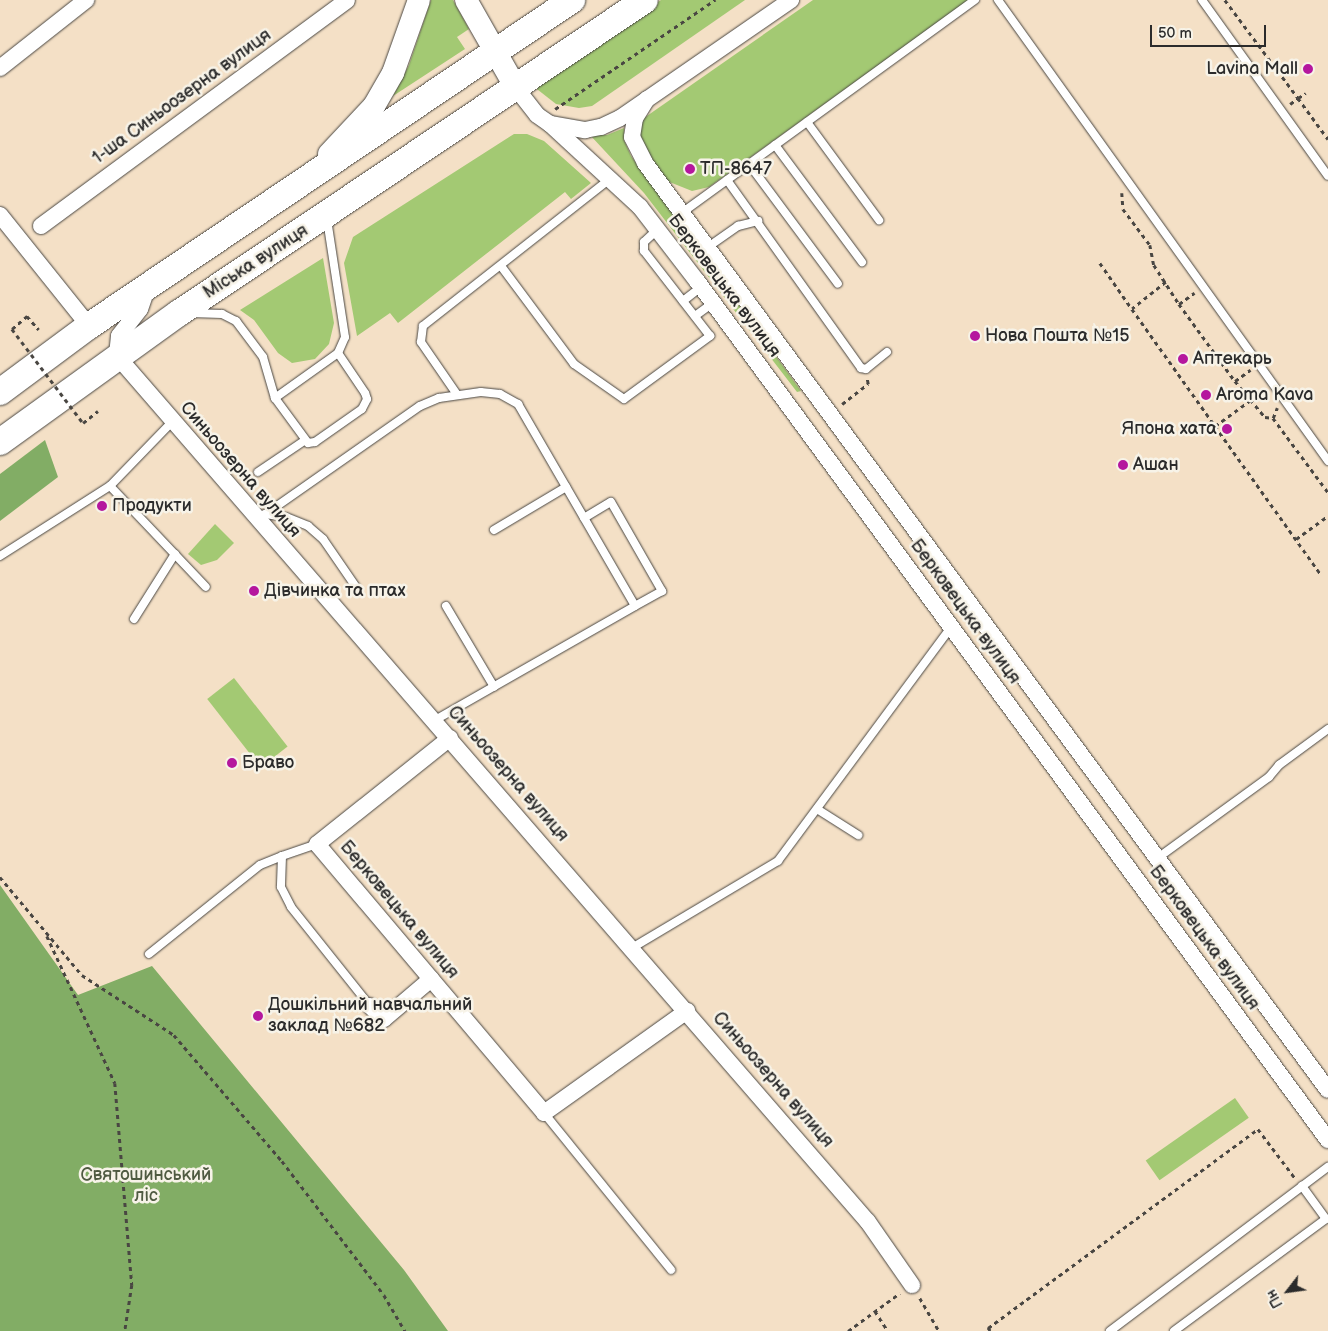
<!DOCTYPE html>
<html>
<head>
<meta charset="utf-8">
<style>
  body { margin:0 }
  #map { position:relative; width:1328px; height:1331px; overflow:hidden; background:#f4e0c6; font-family:"Balsamiq Sans",sans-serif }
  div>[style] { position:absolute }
  .green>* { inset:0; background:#a3c973; transform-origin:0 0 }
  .forest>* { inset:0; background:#82ad65 }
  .path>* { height:2.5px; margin-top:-1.25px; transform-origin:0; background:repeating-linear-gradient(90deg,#494642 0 4px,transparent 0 8px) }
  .roads { filter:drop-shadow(0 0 1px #494642) drop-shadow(0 0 1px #494642) }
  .service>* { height:8px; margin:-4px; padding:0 4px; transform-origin:4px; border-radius:4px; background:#fff }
  .minor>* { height:16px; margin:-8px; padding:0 8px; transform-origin:8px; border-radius:8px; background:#fff }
  .secondary>* { height:22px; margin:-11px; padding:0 11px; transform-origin:11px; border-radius:11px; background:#fff }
  .trunk>* { height:26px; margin:-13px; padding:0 13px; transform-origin:13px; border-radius:13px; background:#fff }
  .path-bridge>* { height:2.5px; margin-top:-1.25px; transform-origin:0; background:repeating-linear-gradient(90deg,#494642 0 4px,transparent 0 8px) }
  .dots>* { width:14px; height:14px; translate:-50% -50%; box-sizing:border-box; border:2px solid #f7f3e8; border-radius:50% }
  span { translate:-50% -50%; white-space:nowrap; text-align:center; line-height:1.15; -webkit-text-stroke:5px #f7f3e8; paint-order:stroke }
  .poi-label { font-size:18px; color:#2b2b2b }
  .right { translate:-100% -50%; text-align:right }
  .left { translate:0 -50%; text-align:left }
  .street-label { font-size:18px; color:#2b2b2b }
  .park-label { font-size:18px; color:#4f5a41 }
  .north { position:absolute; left:1263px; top:1266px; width:50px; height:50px; -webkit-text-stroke:4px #f7f3e8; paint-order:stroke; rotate:240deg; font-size:14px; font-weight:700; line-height:20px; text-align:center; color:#2b2b2b }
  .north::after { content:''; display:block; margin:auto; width:18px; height:22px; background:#2b2b2b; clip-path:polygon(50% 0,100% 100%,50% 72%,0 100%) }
  .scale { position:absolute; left:1150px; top:25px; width:116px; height:22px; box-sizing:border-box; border:2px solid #2b2b2b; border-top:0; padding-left:6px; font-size:15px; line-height:18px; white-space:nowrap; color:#2b2b2b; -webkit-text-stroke:4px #f7f3e8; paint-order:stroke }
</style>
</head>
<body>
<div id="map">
  <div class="green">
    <i style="clip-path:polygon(431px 0,453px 0,469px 29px,457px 37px,465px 49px,393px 96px,409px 65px)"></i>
    <i style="clip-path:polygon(661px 0,745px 0,592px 106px,579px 108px,556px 104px,533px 86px)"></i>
    <i style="clip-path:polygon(813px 0,969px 0,709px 187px,692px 191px,667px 181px,640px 143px,640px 129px,644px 118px)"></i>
    <i style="clip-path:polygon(624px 128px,624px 140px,631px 156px,801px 391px,797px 392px,644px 193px,590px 135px,607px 135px)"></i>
    <i style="clip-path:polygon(514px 134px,527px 134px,544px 141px,591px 183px,571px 199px,565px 192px,398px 323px,390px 313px,357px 336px,344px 263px,353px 237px)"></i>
    <i style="clip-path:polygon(323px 258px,334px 323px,329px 344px,315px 359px,292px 363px,278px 353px,254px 320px,240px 310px)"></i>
    <i style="clip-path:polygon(215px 524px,234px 543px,217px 560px,201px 565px,188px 554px)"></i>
    <i style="left:234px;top:678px;width:87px;height:34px;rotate:52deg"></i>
    <i style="left:1235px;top:1098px;width:24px;height:109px;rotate:55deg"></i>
  </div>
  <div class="forest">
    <i style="clip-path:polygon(45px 440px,58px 477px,0 521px,0 474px)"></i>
    <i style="clip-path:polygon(0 885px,78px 995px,152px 966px,404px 1270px,448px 1331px,0 1331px)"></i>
  </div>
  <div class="path">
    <i style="left:1225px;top:0;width:122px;rotate:53.3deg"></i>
    <i style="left:1298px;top:98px;width:9px;rotate:-32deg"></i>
    <i style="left:1290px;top:104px;width:10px;rotate:-37deg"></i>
    <i style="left:1298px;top:98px;width:51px;rotate:53.8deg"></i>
    <i style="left:555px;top:109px;width:194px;rotate:-34.3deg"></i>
    <i style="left:1122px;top:193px;width:16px;rotate:86deg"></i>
    <i style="left:1123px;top:209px;width:45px;rotate:53.1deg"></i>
    <i style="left:1150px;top:245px;width:20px;rotate:79deg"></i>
    <i style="left:1154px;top:265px;width:46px;rotate:57.3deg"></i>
    <i style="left:1179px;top:304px;width:95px;rotate:54deg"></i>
    <i style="left:1235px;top:381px;width:47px;rotate:50.2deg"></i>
    <i style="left:1265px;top:417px;width:8px;rotate:7deg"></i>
    <i style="left:1273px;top:418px;width:92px;rotate:53.4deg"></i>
    <i style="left:1100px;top:263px;width:56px;rotate:55.2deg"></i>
    <i style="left:1166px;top:282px;width:43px;rotate:141.5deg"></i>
    <i style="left:1132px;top:309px;width:143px;rotate:54.6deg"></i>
    <i style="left:1215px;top:426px;width:46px;rotate:-36.1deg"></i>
    <i style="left:1179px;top:304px;width:19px;rotate:-36deg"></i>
    <i style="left:12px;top:329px;width:20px;rotate:-41deg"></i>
    <i style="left:27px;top:316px;width:18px;rotate:49deg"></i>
    <i style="left:1235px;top:381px;width:19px;rotate:-36deg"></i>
    <i style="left:842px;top:404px;width:33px;rotate:-38deg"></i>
    <i style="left:868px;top:384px;width:5px;rotate:-101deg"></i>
    <i style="left:1273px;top:418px;width:11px;rotate:-68deg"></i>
    <i style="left:83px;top:423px;width:19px;rotate:-39deg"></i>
    <i style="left:1215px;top:426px;width:181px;rotate:54.5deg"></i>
    <i style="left:1296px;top:539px;width:37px;rotate:-36deg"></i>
    <i style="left:0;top:877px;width:128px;rotate:50.1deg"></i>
    <i style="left:82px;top:975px;width:110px;rotate:33.1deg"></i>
    <i style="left:174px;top:1035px;width:166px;rotate:49.4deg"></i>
    <i style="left:282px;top:1161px;width:168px;rotate:52.7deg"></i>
    <i style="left:384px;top:1295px;width:42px;rotate:59.7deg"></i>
    <i style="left:47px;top:936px;width:162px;rotate:65.2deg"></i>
    <i style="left:115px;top:1083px;width:203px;rotate:85.2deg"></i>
    <i style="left:132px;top:1285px;width:47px;rotate:98.7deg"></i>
    <i style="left:920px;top:1298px;width:38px;rotate:60deg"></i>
    <i style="left:875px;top:1311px;width:24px;rotate:57deg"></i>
    <i style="left:848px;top:1331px;width:64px;rotate:-36.2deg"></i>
    <i style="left:990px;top:1331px;width:4px;rotate:-124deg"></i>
    <i style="left:988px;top:1328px;width:335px;rotate:-36.4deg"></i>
    <i style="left:1258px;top:1129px;width:61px;rotate:52.9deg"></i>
  </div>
  <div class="roads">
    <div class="service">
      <i style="left:998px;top:0;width:567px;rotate:54.4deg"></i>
      <i style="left:1202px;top:0;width:216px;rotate:54.4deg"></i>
      <i style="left:807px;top:122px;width:122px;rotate:53.7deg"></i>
      <i style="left:775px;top:145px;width:146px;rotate:53.4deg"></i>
      <i style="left:749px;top:164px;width:149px;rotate:53.4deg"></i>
      <i style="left:727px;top:180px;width:231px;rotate:54.5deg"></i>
      <i style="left:861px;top:368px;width:5px;rotate:11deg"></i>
      <i style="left:866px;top:369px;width:27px;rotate:-39deg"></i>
      <i style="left:683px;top:212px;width:361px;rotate:-36deg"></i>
      <i style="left:708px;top:247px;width:37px;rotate:-35deg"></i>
      <i style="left:738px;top:226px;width:21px;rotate:-14deg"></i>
      <i style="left:501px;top:266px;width:122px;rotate:53.3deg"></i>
      <i style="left:574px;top:364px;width:61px;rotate:35deg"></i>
      <i style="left:624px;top:399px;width:107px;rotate:-36.2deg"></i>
      <i style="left:710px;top:336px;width:108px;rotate:-127.8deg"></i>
      <i style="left:644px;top:251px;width:9px;rotate:-90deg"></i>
      <i style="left:644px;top:242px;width:18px;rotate:-43deg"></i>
      <i style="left:683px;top:301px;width:23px;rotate:-38deg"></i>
      <i style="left:191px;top:313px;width:31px;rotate:2deg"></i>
      <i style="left:222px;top:314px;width:16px;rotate:27deg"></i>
      <i style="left:236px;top:321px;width:45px;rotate:53.1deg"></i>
      <i style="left:263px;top:357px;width:43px;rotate:73.7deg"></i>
      <i style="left:275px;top:398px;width:77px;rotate:-35.5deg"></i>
      <i style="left:338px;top:353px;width:17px;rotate:-66deg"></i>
      <i style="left:345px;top:337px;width:119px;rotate:-98.7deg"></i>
      <i style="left:695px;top:316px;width:22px;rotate:-36deg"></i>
      <i style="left:456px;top:393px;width:62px;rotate:-124.5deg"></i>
      <i style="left:421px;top:342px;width:16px;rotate:-83deg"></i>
      <i style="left:423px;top:326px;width:238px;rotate:-38.2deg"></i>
      <i style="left:275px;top:398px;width:56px;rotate:53.7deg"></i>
      <i style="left:308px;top:443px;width:7px;rotate:-8deg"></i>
      <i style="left:315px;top:442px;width:57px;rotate:-35.1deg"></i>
      <i style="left:362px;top:409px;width:11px;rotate:-63deg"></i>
      <i style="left:367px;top:399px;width:6px;rotate:-108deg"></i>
      <i style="left:365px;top:393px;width:48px;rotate:-124deg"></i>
      <i style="left:258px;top:472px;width:55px;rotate:-34deg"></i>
      <i style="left:110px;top:486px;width:139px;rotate:46.5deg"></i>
      <i style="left:265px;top:514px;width:21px;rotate:8deg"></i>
      <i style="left:286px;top:517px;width:24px;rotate:22deg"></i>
      <i style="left:308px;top:526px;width:20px;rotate:41deg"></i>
      <i style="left:323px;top:539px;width:58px;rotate:55.5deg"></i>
      <i style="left:584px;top:518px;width:31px;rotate:-31deg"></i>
      <i style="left:611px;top:502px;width:103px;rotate:60.2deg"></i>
      <i style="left:662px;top:591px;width:31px;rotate:151deg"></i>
      <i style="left:257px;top:520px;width:199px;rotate:-35deg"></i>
      <i style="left:420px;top:406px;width:21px;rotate:-23deg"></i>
      <i style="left:439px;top:398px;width:42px;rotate:-8.1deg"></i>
      <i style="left:481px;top:392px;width:19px;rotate:6deg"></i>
      <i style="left:500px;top:394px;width:21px;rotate:29deg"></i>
      <i style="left:518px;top:404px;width:233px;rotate:59.9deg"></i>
      <i style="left:635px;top:606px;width:230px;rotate:150.3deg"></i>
      <i style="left:494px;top:530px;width:84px;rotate:-30.8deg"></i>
      <i style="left:0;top:556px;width:130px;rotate:-32.5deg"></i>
      <i style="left:110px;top:486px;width:89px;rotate:-45.9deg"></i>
      <i style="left:446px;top:606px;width:94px;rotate:59.3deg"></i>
      <i style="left:134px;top:619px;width:77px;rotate:-57.8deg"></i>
      <i style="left:817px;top:809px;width:49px;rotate:32.4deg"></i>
      <i style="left:317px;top:844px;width:37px;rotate:161deg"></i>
      <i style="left:282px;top:856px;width:31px;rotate:92deg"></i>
      <i style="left:281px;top:887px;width:22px;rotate:63deg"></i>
      <i style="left:291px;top:907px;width:127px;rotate:51.4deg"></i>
      <i style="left:1159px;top:857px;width:136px;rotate:-36deg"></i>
      <i style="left:1269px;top:777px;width:16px;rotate:-50deg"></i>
      <i style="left:1279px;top:765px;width:61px;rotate:-36.3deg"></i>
      <i style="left:632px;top:948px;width:170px;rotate:-30.8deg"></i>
      <i style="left:778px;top:861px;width:291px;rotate:-53.5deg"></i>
      <i style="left:149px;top:954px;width:142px;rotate:-38.7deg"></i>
      <i style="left:260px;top:865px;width:24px;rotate:-22deg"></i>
      <i style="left:544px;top:1113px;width:202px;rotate:51deg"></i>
      <i style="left:1110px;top:1331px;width:273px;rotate:-37deg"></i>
      <i style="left:1174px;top:1331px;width:189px;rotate:-36.4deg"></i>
      <i style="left:1326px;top:1219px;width:41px;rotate:-126deg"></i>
    </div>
    <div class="minor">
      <i style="left:0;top:68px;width:110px;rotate:-38.3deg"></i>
      <i style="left:516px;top:88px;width:34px;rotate:52deg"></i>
      <i style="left:537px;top:115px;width:16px;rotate:35deg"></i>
      <i style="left:550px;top:124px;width:36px;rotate:10deg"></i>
      <i style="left:585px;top:130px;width:16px;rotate:-11deg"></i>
      <i style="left:601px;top:127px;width:21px;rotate:-25deg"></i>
      <i style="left:620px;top:118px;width:208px;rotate:-34.6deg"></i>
      <i style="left:647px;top:99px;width:22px;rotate:122deg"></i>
      <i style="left:635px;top:118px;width:19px;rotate:99deg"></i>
      <i style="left:632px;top:137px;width:29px;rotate:63deg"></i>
      <i style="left:645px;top:163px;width:1151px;rotate:53.62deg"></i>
      <i style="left:550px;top:124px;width:122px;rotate:42.7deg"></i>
      <i style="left:640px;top:207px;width:93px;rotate:52.4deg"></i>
      <i style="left:697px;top:281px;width:1066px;rotate:53.7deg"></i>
      <i style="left:0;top:215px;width:142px;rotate:51.3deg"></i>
      <i style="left:41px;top:226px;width:380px;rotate:-36.4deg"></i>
      <i style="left:148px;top:286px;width:24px;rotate:109deg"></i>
      <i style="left:140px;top:309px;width:34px;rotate:128deg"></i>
      <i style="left:119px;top:336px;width:20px;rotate:96deg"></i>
      <i style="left:117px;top:356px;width:1146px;rotate:49.07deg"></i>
      <i style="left:868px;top:1222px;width:77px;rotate:55.1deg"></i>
      <i style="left:450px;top:738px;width:170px;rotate:141.4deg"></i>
      <i style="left:317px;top:844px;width:352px;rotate:49.8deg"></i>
      <i style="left:544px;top:1113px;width:176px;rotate:-35.5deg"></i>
      <i style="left:370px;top:1006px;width:19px;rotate:43deg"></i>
      <i style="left:384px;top:1019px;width:62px;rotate:-40.4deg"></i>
    </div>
    <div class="secondary">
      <i style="left:466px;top:0;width:101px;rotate:60.4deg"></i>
      <i style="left:329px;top:154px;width:66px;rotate:-46.8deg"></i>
      <i style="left:374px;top:106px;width:38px;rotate:-60deg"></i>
      <i style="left:393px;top:73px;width:77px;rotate:-70.4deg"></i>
    </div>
    <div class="trunk">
      <i style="left:0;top:392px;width:111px;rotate:-36.6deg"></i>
      <i style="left:89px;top:326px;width:583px;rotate:-34.02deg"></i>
      <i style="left:0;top:442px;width:221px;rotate:-35.8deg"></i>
      <i style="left:179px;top:313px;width:561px;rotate:-33.89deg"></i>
    </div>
  </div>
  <div class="path-bridge">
    <i style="left:12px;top:329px;width:118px;rotate:52.9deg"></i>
  </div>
  <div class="dots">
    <i style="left:1308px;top:69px;background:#b5179e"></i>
    <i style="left:690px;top:169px;background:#b5179e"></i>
    <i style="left:975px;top:336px;background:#b5179e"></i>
    <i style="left:1183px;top:359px;background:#b5179e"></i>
    <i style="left:1206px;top:395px;background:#b5179e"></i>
    <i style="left:1227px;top:429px;background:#b5179e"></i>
    <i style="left:1123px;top:465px;background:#b5179e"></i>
    <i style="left:102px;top:506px;background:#b5179e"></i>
    <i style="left:254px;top:591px;background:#b5179e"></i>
    <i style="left:232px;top:763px;background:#b5179e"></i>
    <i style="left:258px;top:1016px;background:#b5179e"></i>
  </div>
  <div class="poi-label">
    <span class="right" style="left:1298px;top:69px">Lavina Mall</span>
    <span class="left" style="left:700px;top:169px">ТП-8647</span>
    <span class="left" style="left:985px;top:336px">Нова Пошта №15</span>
    <span class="left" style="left:1193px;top:359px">Аптекарь</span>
    <span class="left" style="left:1216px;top:395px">Aroma Kava</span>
    <span class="right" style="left:1217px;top:429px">Япона хата</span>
    <span class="left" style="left:1133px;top:465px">Ашан</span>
    <span class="left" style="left:112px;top:506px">Продукти</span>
    <span class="left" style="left:264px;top:591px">Дівчинка та птах</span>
    <span class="left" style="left:242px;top:763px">Браво</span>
    <span class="left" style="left:268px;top:1016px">Дошкільний навчальний<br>заклад №682</span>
  </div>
  <div class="street-label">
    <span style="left:182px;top:97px;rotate:-36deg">1-ша Синьоозерна вулиця</span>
    <span style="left:256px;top:262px;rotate:-33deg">Міська вулиця</span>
    <span style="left:724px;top:286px;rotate:53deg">Берковецька вулиця</span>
    <span style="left:240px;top:470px;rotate:49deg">Синьоозерна вулиця</span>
    <span style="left:965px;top:612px;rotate:54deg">Берковецька вулиця</span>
    <span style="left:508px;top:774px;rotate:49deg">Синьоозерна вулиця</span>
    <span style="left:399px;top:910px;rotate:50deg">Берковецька вулиця</span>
    <span style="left:1204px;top:938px;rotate:54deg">Берковецька вулиця</span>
    <span style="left:773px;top:1080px;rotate:49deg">Синьоозерна вулиця</span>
  </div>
  <div class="park-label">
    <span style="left:146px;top:1186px">Святошинський<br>ліс</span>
  </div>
  <div class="north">Пн</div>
  <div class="scale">50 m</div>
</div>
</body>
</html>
